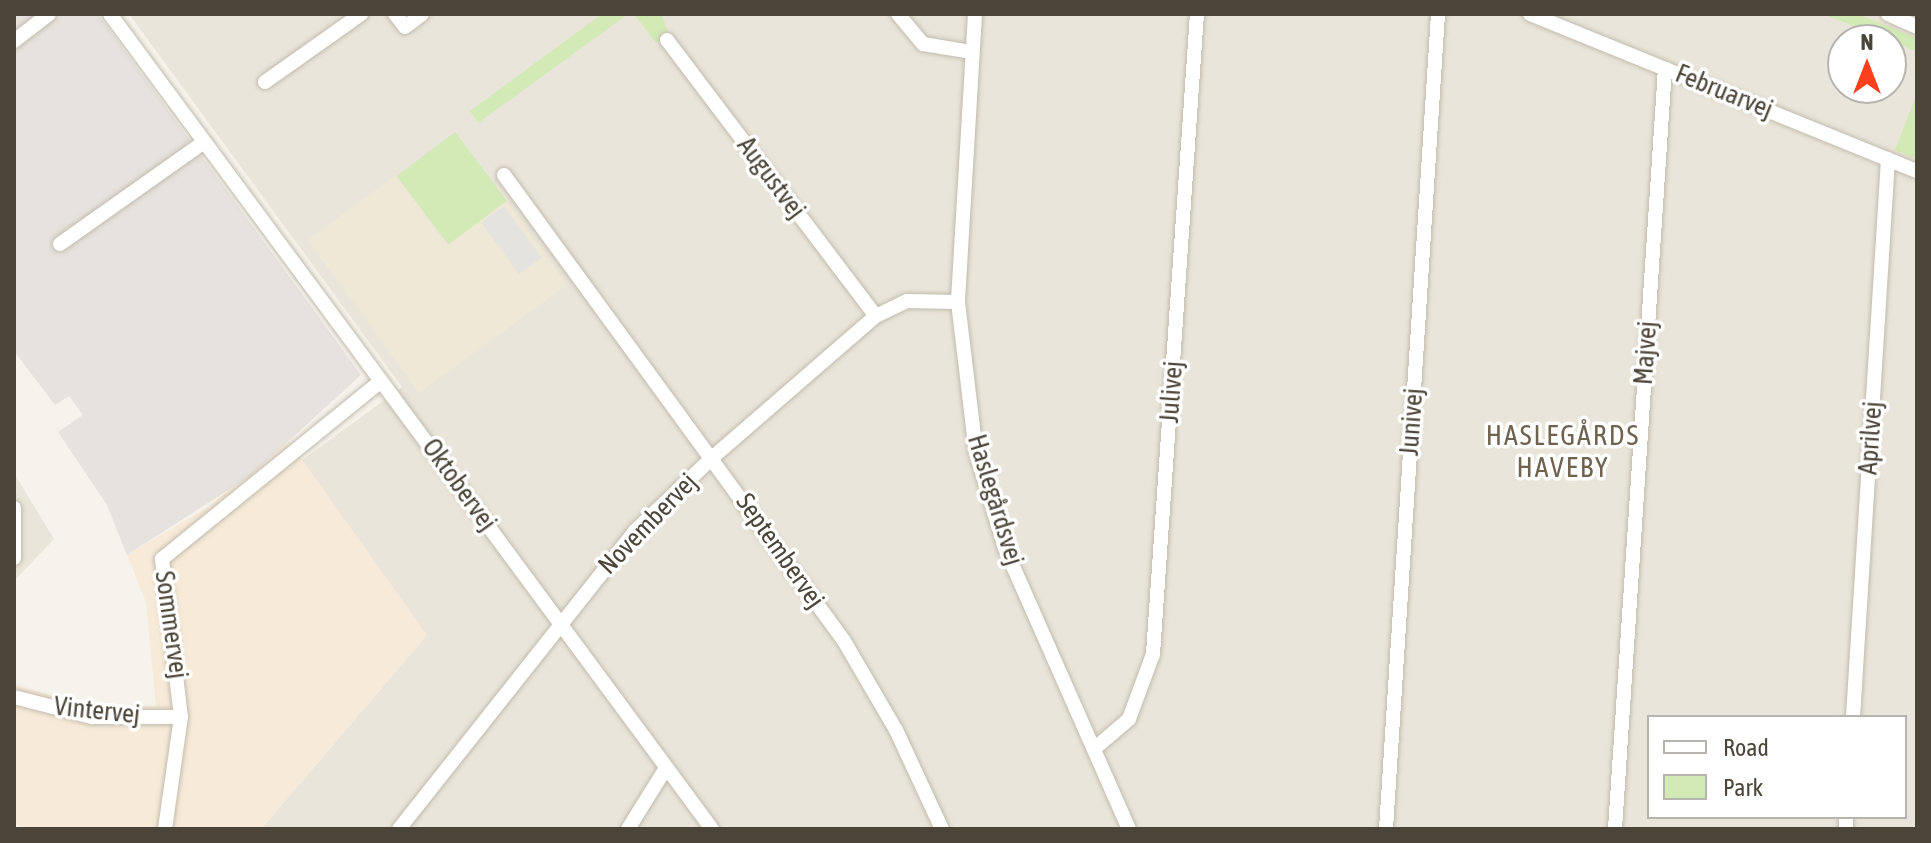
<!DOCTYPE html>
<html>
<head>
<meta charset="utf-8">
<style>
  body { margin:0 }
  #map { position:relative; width:1931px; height:843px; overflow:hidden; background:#f6f3ec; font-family:"Asap Condensed",sans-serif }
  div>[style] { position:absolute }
  .residential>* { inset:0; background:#eae5da }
  .commercial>* { inset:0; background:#f7ead8 }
  .industrial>* { inset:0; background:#e6e2dd }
  .education>* { inset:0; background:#efe8d6 }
  .green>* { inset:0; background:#d2eab5; transform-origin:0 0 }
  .parking>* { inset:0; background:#e5e3e0; transform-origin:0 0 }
  .roads { filter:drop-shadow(0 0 2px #c2bbae) drop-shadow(0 0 2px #c2bbae) }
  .street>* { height:14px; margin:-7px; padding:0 7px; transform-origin:7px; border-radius:7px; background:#fff }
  span { translate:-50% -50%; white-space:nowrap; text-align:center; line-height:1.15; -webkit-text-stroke:7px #fff; paint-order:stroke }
  .street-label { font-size:26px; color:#4b4439 }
  .neighbourhood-label { font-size:28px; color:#6e6250; letter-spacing:2px }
  .frame { position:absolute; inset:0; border:16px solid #4b4439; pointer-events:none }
  .legend { position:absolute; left:1647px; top:715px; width:260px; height:104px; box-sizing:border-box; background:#fff; border:2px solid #b7b4b0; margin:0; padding:10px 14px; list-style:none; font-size:24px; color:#4b4439 }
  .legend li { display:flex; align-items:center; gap:16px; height:40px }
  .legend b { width:40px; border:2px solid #b7b4b0 }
  .north { position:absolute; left:1827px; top:24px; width:80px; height:80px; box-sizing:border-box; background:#fff; border:2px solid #b7b4b0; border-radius:50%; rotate:0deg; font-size:22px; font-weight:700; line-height:32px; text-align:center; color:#4b4439 }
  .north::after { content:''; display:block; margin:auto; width:28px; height:36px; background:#fc3f1d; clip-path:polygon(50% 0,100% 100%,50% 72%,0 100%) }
</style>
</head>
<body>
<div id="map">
  <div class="residential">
    <i style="clip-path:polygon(evenodd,129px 14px,1917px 14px,1917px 829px,261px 829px,427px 635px,290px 469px,402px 387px,129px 14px,1843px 40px,1891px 40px,1891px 88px,1843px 88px,1843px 40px,129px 14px,1649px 717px,1905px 717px,1905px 817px,1649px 817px,1649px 717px)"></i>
    <i style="clip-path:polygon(14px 473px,54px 539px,14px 581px)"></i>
  </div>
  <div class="commercial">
    <i style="clip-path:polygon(288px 440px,427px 635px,261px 829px,22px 829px,14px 823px,14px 685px,91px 706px,156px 706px,146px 602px,127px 555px,210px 506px)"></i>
  </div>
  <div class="industrial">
    <i style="clip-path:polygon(14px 14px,98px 14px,361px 375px,250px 476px,127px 555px,107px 505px,58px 432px,83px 415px,69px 396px,55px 405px,14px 351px)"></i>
  </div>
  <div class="education">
    <i style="clip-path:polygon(396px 175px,447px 245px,507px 201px,567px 285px,419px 393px,308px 240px)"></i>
  </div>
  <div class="green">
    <i style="clip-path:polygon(602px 14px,628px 14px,478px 123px,470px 111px)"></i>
    <i style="clip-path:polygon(634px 14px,661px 14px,669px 34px,656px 43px)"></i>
    <i style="clip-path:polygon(1824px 14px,1858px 14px,1917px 38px,1917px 52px)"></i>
    <i style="clip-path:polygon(1917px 93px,1917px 149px,1913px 158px,1895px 150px)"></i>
    <i style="left:455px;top:132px;width:86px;height:73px;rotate:53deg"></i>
  </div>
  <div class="parking">
    <i style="left:504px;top:206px;width:64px;height:28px;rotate:54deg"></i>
  </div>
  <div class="roads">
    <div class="street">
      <i style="left:110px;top:14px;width:1013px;rotate:53.55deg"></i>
      <i style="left:395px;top:14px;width:16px;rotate:52deg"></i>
      <i style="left:405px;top:27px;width:21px;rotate:-37deg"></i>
      <i style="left:898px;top:14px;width:39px;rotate:50deg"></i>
      <i style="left:923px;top:44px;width:50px;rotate:9.3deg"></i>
      <i style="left:975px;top:14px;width:289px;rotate:93.4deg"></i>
      <i style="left:958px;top:302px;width:152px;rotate:83.2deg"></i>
      <i style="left:976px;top:453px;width:99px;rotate:73deg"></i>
      <i style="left:1005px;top:548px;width:307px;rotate:66.2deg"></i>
      <i style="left:1530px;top:14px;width:418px;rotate:22.1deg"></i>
      <i style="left:1888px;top:14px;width:32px;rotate:24deg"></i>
      <i style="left:667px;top:40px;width:346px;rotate:52.9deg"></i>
      <i style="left:14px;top:41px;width:44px;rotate:-37.6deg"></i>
      <i style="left:265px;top:82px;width:118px;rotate:-35.3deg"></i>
      <i style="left:504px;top:175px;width:577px;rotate:53.88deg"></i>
      <i style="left:844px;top:641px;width:103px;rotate:59.7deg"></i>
      <i style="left:896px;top:730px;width:109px;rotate:65.1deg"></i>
      <i style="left:60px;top:244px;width:176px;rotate:-35.3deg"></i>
      <i style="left:14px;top:508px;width:50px;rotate:90deg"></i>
      <i style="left:14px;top:697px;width:81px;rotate:14.4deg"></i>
      <i style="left:92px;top:717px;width:89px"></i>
      <i style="left:1853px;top:717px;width:559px;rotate:-86.41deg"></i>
      <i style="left:1094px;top:749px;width:46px;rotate:-40.6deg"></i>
      <i style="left:1129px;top:719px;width:69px;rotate:-69.7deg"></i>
      <i style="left:1153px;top:654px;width:642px;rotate:-86.07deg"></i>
      <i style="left:165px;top:829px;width:113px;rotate:-81.9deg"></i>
      <i style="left:181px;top:717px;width:159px;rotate:-96.9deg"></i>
      <i style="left:162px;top:559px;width:282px;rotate:-39.1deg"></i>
      <i style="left:399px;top:829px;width:380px;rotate:-51.6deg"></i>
      <i style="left:635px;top:531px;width:108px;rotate:-43.5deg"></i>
      <i style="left:713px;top:457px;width:216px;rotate:-40.9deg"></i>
      <i style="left:876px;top:316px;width:34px;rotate:-26deg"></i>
      <i style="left:907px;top:301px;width:51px;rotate:1.1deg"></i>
      <i style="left:628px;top:829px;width:72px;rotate:-58.1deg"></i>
      <i style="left:1386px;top:829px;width:817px;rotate:-86.35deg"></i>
      <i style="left:1615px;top:829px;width:762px;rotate:-86.24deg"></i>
      <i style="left:1846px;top:829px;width:12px;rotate:-90deg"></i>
    </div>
  </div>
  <div class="street-label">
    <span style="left:1724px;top:92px;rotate:22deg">Februarvej</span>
    <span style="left:771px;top:178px;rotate:53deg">Augustvej</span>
    <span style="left:1646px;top:353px;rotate:-86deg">Majvej</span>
    <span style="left:1172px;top:392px;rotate:-86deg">Julivej</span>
    <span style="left:1412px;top:422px;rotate:-86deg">Junivej</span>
    <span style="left:1871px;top:438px;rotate:-86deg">Aprilvej</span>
    <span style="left:459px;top:485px;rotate:54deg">Oktobervej</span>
    <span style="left:995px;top:500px;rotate:73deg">Haslegårdsvej</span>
    <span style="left:648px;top:524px;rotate:-46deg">Novembervej</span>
    <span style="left:780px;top:551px;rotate:55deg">Septembervej</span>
    <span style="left:171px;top:625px;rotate:82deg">Sommervej</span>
    <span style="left:97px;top:711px;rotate:6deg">Vintervej</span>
  </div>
  <div class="neighbourhood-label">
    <span style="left:1563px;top:451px">HASLEGÅRDS<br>HAVEBY</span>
  </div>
  <div class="frame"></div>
  <ul class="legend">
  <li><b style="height:10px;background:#fff"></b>Road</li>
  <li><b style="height:22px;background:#d2eab5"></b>Park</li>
  </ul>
  <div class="north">N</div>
</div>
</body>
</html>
